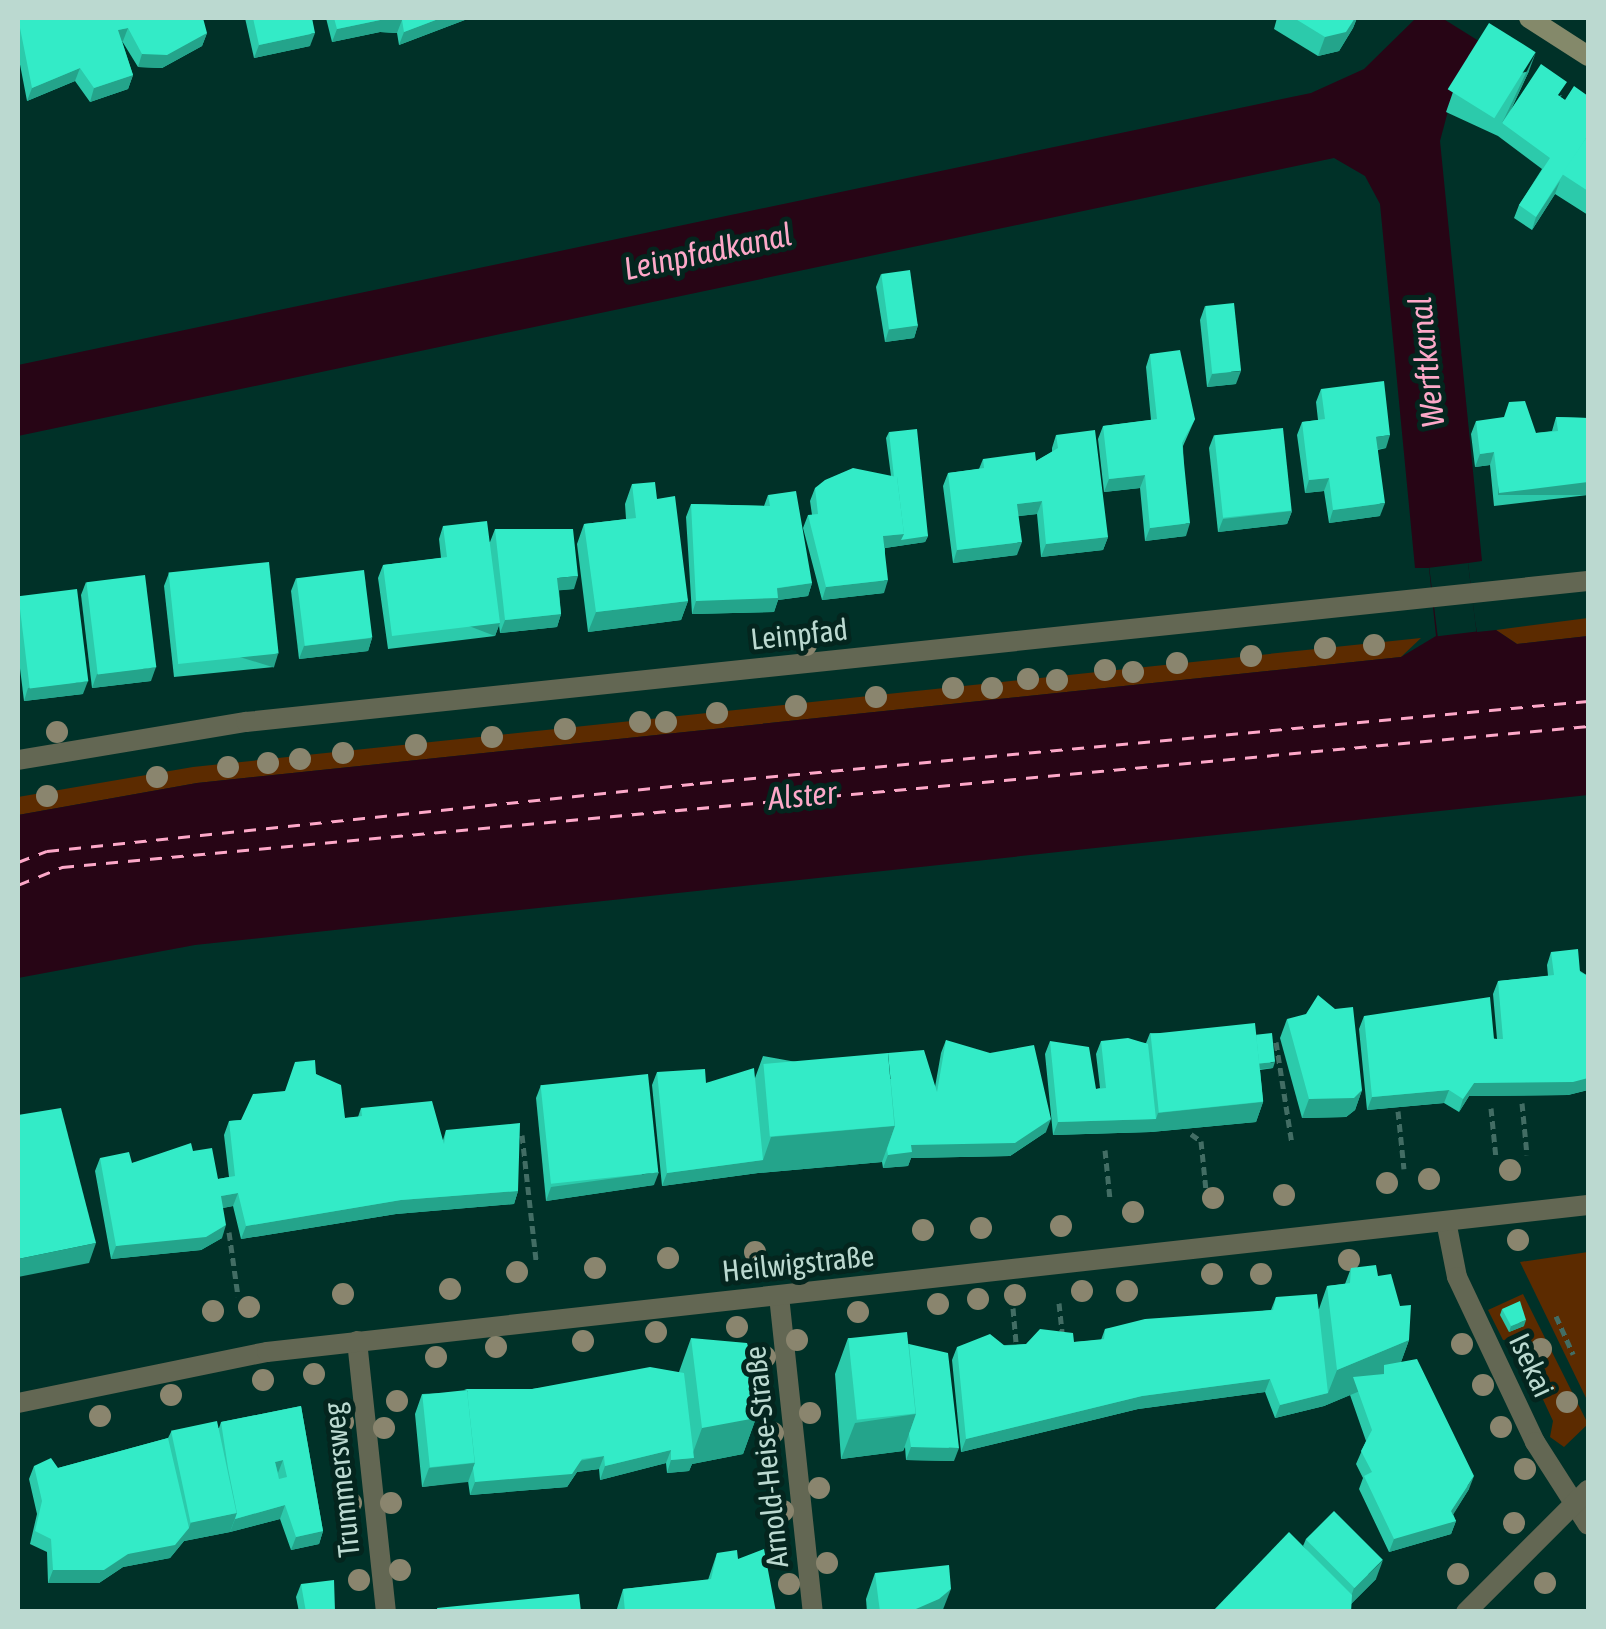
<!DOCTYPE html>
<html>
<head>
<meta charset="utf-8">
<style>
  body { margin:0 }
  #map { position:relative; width:1606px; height:1629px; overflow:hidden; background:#003128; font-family:"Asap Condensed",sans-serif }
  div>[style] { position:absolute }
  .green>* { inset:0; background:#5c2b00 }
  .water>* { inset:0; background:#270515 }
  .pier>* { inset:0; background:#003128; transform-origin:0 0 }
  .ferry>* { height:2.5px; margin-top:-1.25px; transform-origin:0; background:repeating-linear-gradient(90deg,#fda8c8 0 12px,transparent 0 22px) }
  .path>* { height:5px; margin-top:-2.5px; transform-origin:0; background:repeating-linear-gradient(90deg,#426d64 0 8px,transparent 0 13px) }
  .minor>* { height:20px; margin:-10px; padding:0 10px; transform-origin:10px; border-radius:10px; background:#636753 }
  .tertiary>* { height:20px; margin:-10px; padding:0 10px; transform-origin:10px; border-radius:10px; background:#636753 }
  .secondary>* { height:20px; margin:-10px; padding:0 10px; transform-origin:10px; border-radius:10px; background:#84896a }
  .trees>* { width:22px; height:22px; margin:-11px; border-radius:50%; background:#8a856e }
  .wall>* { inset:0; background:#2ccaab }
  .shaded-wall>* { inset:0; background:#24a48b; transform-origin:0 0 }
  .building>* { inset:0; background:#33ebc7; transform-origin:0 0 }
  span { translate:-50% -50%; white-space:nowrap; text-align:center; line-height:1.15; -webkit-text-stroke:10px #04251e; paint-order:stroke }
  .street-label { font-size:30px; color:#bbd9d0 }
  .water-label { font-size:32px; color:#fda8c8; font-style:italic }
  .frame { position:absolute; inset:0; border:20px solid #bbd9d0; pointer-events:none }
</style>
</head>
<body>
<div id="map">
  <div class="green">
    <i style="clip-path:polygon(1588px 618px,1588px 636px,1517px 644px,1496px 630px)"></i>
    <i style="clip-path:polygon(1421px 638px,1401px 657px,197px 783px,18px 815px,18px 797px,193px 767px)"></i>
    <i style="clip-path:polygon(1588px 1252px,1588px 1402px,1520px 1262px)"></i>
    <i style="clip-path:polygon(1523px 1294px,1588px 1424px,1564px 1447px,1550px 1437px,1553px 1421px,1515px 1339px,1503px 1340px,1488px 1310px)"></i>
  </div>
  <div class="water">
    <i style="clip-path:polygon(1416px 18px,1497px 18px,1456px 81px,1440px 141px,1482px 561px,1468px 563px,1475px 621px,1477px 632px,1496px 630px,1517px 644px,1588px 636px,1588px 795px,195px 945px,18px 978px,18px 815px,197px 783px,1401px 657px,1436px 636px,1429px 568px,1415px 568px,1380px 204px,1365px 176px,1334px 158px,18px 436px,18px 365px,1311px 93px,1364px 69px)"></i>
  </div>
  <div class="pier">
    <i style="clip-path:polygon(1442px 18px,1497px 18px,1482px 43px)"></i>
    <i style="left:1468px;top:563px;width:69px;height:39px;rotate:83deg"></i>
  </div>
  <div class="ferry">
    <i style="left:18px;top:862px;width:31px;rotate:-21deg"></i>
    <i style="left:47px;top:851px;width:657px;rotate:-5.95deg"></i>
    <i style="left:700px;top:783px;width:892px;rotate:-5.28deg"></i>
    <i style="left:18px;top:885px;width:48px;rotate:-22.2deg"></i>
    <i style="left:62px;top:867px;width:1533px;rotate:-5.28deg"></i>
  </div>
  <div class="path">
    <i style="left:1276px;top:1042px;width:103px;rotate:81.1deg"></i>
    <i style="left:1522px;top:1103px;width:52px;rotate:84.5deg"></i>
    <i style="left:1491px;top:1108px;width:50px;rotate:84.3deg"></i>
    <i style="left:1398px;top:1111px;width:58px;rotate:84.1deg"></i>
    <i style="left:1191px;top:1134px;width:12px;rotate:35deg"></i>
    <i style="left:1201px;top:1141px;width:49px;rotate:84.2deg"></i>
    <i style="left:522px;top:1135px;width:126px;rotate:83.6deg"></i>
    <i style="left:1105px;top:1150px;width:49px;rotate:84.2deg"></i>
    <i style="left:229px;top:1232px;width:65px;rotate:82deg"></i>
    <i style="left:1059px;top:1303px;width:31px;rotate:84deg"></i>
    <i style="left:1013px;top:1308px;width:34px;rotate:85deg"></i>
    <i style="left:1556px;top:1316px;width:42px;rotate:65.9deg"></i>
  </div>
  <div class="minor">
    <i style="left:18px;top:760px;width:231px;rotate:-9.5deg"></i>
    <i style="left:246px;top:722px;width:1349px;rotate:-6deg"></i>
    <i style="left:1446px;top:1221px;width:57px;rotate:78.9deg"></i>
    <i style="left:1457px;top:1277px;width:183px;rotate:64.7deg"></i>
    <i style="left:1535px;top:1442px;width:98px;rotate:57.4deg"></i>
    <i style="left:779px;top:1296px;width:318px;rotate:83.9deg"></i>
    <i style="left:357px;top:1341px;width:273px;rotate:83.9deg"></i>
    <i style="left:18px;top:1403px;width:254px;rotate:-11.6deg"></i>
    <i style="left:267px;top:1352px;width:1329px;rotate:-6.35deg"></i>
  </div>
  <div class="tertiary">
    <i style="left:1466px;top:1612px;width:173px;rotate:-45deg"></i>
  </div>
  <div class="secondary">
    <i style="left:1529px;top:18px;width:70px;rotate:32.8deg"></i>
  </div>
  <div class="trees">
    <i style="left:806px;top:645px"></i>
    <i style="left:1374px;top:645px"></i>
    <i style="left:1325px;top:648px"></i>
    <i style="left:1251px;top:656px"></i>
    <i style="left:1177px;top:663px"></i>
    <i style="left:1105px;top:670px"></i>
    <i style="left:1133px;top:672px"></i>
    <i style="left:1028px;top:679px"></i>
    <i style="left:1057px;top:680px"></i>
    <i style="left:953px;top:688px"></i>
    <i style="left:992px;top:688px"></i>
    <i style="left:876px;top:697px"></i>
    <i style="left:796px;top:706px"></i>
    <i style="left:717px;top:713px"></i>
    <i style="left:640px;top:722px"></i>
    <i style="left:666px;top:722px"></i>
    <i style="left:565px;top:729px"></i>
    <i style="left:57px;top:732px"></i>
    <i style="left:492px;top:737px"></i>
    <i style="left:416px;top:745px"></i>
    <i style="left:343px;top:753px"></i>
    <i style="left:300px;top:759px"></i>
    <i style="left:268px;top:763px"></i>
    <i style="left:228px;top:767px"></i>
    <i style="left:157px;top:777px"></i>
    <i style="left:47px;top:796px"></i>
    <i style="left:1510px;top:1170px"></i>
    <i style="left:1429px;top:1179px"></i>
    <i style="left:1387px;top:1183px"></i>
    <i style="left:1284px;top:1195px"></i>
    <i style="left:1213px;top:1198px"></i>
    <i style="left:1133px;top:1212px"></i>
    <i style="left:1061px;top:1226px"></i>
    <i style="left:981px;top:1228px"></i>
    <i style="left:923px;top:1230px"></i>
    <i style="left:1518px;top:1240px"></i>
    <i style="left:755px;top:1252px"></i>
    <i style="left:668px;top:1258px"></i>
    <i style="left:1349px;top:1260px"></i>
    <i style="left:595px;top:1268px"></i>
    <i style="left:517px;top:1272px"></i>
    <i style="left:1212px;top:1274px"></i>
    <i style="left:1261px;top:1274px"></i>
    <i style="left:450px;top:1289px"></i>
    <i style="left:1082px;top:1291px"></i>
    <i style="left:1127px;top:1291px"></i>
    <i style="left:343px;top:1294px"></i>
    <i style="left:1015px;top:1295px"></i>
    <i style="left:978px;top:1299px"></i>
    <i style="left:938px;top:1304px"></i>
    <i style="left:249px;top:1307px"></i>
    <i style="left:213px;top:1311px"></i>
    <i style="left:858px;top:1312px"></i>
    <i style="left:737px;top:1327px"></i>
    <i style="left:656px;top:1332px"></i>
    <i style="left:797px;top:1340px"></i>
    <i style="left:583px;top:1341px"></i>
    <i style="left:1462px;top:1344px"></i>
    <i style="left:496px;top:1347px"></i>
    <i style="left:1541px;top:1349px"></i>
    <i style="left:436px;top:1357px"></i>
    <i style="left:765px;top:1357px"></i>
    <i style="left:314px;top:1374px"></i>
    <i style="left:263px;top:1380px"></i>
    <i style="left:1483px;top:1385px"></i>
    <i style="left:171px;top:1395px"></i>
    <i style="left:397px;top:1401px"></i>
    <i style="left:1567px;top:1402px"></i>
    <i style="left:810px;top:1413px"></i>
    <i style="left:100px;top:1416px"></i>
    <i style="left:343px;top:1422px"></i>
    <i style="left:1501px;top:1427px"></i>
    <i style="left:384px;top:1428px"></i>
    <i style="left:773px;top:1433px"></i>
    <i style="left:1525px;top:1469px"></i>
    <i style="left:819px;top:1488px"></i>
    <i style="left:351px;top:1503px"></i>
    <i style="left:391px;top:1503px"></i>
    <i style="left:783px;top:1511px"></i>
    <i style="left:1514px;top:1523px"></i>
    <i style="left:827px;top:1563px"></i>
    <i style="left:400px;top:1570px"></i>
    <i style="left:1458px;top:1574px"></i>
    <i style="left:359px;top:1580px"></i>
    <i style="left:1545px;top:1583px"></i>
    <i style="left:789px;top:1584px"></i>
  </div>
  <div class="wall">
    <i style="clip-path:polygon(18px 18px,207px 33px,202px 46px,162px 68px,138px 67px,122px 41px,133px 75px,128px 89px,90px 102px,75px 81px,27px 101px,18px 54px)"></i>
    <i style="clip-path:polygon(245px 18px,312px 18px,310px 46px,254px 58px)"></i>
    <i style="clip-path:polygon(326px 18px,470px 18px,399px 45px,397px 33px,380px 32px,332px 42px)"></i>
    <i style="clip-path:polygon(1277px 18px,1357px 18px,1353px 28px,1339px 51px,1318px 56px,1274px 29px)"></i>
    <i style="clip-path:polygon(1529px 71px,1509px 114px,1562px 95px,1560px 97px,1565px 100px,1588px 96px,1588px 215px,1555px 194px,1532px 230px,1514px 218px,1519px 205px,1542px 169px,1498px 136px,1446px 112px,1453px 92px)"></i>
    <i style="clip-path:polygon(881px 274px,918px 325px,914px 338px,885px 342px,876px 287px)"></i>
    <i style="clip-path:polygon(1205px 306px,1236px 384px,1207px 387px,1200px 320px)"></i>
    <i style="clip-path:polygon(1150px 354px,1195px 419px,1183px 446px,1186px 536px,1145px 541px,1140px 488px,1104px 492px,1098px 439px,1103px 426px,1151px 420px,1146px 367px)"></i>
    <i style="clip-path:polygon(1321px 389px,1386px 448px,1378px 450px,1380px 516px,1329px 523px,1324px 491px,1305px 493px,1297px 435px,1302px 422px,1318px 420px,1316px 402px)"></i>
    <i style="clip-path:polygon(1556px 417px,1588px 418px,1588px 495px,1494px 506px,1490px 465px,1475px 467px,1471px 434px,1476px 421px,1536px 433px,1552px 431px)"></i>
    <i style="clip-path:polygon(889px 432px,928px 536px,925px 542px,885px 548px,884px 593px,822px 600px,803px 528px,808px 515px,812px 515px,810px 501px,815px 488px,891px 476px,886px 438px)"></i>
    <i style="clip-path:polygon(1056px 435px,1108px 537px,1103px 550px,1041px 557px,1037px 514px,1018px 516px,1017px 555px,953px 563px,943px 486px,948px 473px,979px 469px,983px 459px,1036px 461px,1052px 452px,1052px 448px)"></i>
    <i style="clip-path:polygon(1214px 435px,1292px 511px,1287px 524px,1218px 532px,1209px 448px)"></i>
    <i style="clip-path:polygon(632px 484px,657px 499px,688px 601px,681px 620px,588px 632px,577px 544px,584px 524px,626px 519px,625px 504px)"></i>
    <i style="clip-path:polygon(768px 495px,812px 583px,808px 596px,778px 600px,774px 612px,692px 614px,686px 517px,691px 504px,764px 506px)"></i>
    <i style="clip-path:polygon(443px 526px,490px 542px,495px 529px,574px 589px,559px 590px,561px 614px,557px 627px,500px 633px,499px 625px,495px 636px,388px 649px,378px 578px,383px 565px,441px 558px,439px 539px)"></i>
    <i style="clip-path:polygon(169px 573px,274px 667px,174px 677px,164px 586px)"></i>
    <i style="clip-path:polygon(296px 578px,372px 638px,368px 651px,299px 659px,291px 591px)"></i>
    <i style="clip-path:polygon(86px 582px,151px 681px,92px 688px,81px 595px)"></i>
    <i style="clip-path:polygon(18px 596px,83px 694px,24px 701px,18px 652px)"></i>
    <i style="clip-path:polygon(1551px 952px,1588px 976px,1588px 1090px,1568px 1095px,1469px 1096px,1459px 1112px,1444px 1103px,1367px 1110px,1359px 1029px,1364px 1016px,1497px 1039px,1493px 994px,1498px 981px,1548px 976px,1547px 965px)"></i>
    <i style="clip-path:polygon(1287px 1019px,1362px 1090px,1355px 1110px,1346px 1117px,1302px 1118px,1280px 1038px)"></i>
    <i style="clip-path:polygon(1150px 1033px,1256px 1035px,1273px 1068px,1260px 1070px,1263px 1102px,1256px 1122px,1151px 1132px,1053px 1135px,1045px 1054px,1050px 1041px,1096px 1089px,1100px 1088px,1096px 1054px,1101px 1041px,1146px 1043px)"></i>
    <i style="clip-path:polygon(946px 1040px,1046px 1132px,1010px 1156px,911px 1158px,908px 1166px,883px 1168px,882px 1162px,758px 1173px,662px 1186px,652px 1085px,657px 1072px,706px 1083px,755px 1078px,763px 1056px,935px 1087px,941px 1053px)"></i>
    <i style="clip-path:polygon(316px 1074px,345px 1118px,358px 1117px,361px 1108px,443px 1140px,446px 1130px,518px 1191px,514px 1204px,396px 1214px,241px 1239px,233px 1206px,223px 1208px,222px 1238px,201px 1250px,111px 1259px,95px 1171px,100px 1158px,132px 1163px,193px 1151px,218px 1179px,229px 1177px,224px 1135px,229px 1121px,241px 1120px,285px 1091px)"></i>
    <i style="clip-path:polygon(541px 1085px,654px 1185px,546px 1201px,536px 1098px)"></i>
    <i style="clip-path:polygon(1351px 1268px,1378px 1276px,1409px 1340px,1401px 1362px,1469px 1489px,1453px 1514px,1456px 1521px,1451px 1534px,1389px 1552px,1359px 1489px,1363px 1478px,1356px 1464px,1366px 1441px,1350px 1395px,1324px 1406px,1275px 1418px,1265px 1392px,1138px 1409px,961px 1452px,952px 1360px,957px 1347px,1074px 1342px,1101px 1340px,1105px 1329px,1271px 1310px,1276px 1297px,1319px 1309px,1327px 1286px,1345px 1284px)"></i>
    <i style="clip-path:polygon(1502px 1309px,1524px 1326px,1509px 1332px,1500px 1315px)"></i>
    <i style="clip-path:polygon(691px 1338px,761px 1391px,755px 1408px,756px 1418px,743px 1454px,692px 1464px,689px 1471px,667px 1473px,666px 1463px,600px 1480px,599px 1469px,577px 1472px,567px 1487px,470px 1495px,468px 1481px,422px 1487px,415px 1414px,422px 1394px,532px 1389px,679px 1372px)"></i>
    <i style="clip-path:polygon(848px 1338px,909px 1344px,954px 1461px,906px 1460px,905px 1447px,903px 1451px,841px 1459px,835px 1374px)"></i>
    <i style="clip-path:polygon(301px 1406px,323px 1531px,319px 1544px,291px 1550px,280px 1519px,230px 1532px,184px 1541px,170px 1558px,123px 1567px,99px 1583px,48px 1583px,47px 1552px,30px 1544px,37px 1514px,29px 1479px,34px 1466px,58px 1468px,168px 1438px,171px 1432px,219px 1428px,221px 1422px)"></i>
    <i style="clip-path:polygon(1306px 1539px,1376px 1579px,1351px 1604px,1303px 1546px)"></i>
    <i style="clip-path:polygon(717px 1553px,738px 1559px,776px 1612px,616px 1612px,623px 1589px,708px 1580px)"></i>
    <i style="clip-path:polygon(875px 1573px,942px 1612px,867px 1612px,866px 1599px)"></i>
    <i style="clip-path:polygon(301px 1584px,335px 1612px,299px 1612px,296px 1597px)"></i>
  </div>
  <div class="shaded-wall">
    <i style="clip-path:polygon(441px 18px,470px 18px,399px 45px,404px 32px)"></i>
    <i style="clip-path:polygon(1355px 18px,1357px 18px,1353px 28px,1339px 51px,1318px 56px,1325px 37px)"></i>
    <i style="clip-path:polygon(385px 19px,402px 20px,397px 33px,380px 32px,332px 42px,337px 29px)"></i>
    <i style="clip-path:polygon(128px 28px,123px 41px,114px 43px,118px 30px)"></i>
    <i style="clip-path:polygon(207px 33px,202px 46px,162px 68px,138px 67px,142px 54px)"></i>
    <i style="clip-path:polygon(315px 33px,310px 46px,254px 58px,259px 45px)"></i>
    <i style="clip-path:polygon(1536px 52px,1529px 71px,1504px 124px,1502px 123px,1505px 117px)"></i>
    <i style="clip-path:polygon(80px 68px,75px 81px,27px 101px,32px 88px)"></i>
    <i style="clip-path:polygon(133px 75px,128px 89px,90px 102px,94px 88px)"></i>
    <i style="clip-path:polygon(1560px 181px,1555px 194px,1532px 230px,1536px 217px)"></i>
    <i style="clip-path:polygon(918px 325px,914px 338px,885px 342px,889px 329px)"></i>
    <i style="clip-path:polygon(1241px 371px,1236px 384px,1207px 387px,1212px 374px)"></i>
    <i style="clip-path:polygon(1390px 435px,1386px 448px,1372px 450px,1376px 437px)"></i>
    <i style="clip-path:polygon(1494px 452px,1490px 465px,1475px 467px,1480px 454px)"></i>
    <i style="clip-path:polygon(1145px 475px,1140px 488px,1104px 492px,1109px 479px)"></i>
    <i style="clip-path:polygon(1329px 478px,1324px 491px,1305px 493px,1309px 480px)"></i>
    <i style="left:1588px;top:482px;width:13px;height:90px;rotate:90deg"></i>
    <i style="clip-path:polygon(1042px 501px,1037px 514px,1012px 517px,1017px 504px)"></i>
    <i style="clip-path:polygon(1385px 503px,1380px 516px,1329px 523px,1333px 510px)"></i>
    <i style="clip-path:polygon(1292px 511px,1287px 524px,1218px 532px,1223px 519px)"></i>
    <i style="clip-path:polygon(1190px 523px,1186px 536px,1145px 541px,1150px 528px)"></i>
    <i style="clip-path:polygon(904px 534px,928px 536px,925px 542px,878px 549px,883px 536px)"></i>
    <i style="clip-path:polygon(1108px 537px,1103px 550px,1041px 557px,1046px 544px)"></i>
    <i style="clip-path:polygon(1022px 542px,1017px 555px,953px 563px,957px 550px)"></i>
    <i style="clip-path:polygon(578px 576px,574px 589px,553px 591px,557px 578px)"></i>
    <i style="clip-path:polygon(888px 580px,884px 593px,822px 600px,826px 587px)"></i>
    <i style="clip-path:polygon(812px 583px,808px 596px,778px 600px,774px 612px,692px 614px,696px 601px)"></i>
    <i style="clip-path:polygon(688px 601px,681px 620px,588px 632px,596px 612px)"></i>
    <i style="clip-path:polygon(561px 614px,557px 627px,500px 633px,505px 620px)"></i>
    <i style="left:500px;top:623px;width:14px;height:109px;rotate:111deg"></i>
    <i style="clip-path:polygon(372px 638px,368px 651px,299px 659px,304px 646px)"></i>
    <i style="left:278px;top:654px;width:14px;height:100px;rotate:107deg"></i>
    <i style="clip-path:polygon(156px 667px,151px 681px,92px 688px,97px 674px)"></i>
    <i style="clip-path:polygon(88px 681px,83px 694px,24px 701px,28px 688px)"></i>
    <i style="clip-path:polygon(1275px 1062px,1273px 1068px,1251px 1070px,1254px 1064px)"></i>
    <i style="clip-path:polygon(1588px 1078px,1588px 1090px,1568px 1095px,1469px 1096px,1459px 1112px,1463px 1099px,1474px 1083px)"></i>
    <i style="clip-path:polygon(1362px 1090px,1355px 1110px,1346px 1117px,1302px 1118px,1309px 1099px)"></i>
    <i style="clip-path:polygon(1449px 1090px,1444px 1103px,1367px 1110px,1372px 1097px)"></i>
    <i style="clip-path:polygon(1263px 1102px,1256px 1122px,1151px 1132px,1053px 1135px,1058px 1122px,1156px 1119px,1158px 1113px)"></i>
    <i style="clip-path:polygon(1051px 1119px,1046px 1132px,1010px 1156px,911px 1158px,908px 1166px,883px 1168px,888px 1155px,911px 1145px)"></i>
    <i style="clip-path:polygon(895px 1126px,882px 1162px,758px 1173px,662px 1186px,667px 1173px,763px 1160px,771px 1137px)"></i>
    <i style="clip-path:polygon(659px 1172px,654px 1185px,546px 1201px,551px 1187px)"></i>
    <i style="clip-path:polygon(518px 1191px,514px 1204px,396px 1214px,241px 1239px,246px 1226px,401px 1200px)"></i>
    <i style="clip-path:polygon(238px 1193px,233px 1206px,217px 1209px,221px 1196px)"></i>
    <i style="clip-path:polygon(226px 1225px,222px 1238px,201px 1250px,111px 1259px,116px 1246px)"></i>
    <i style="clip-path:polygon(96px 1243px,89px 1263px,18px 1277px,18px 1259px)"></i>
    <i style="clip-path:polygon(1526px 1320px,1524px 1326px,1509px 1332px,1511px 1326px)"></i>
    <i style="clip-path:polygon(1409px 1340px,1396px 1376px,1324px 1406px,1275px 1418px,1280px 1405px,1328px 1393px,1337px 1370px)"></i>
    <i style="clip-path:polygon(1270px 1379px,1265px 1392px,1138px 1409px,961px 1452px,966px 1439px,1142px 1396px)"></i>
    <i style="clip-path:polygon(761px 1391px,751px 1419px,756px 1418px,743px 1454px,692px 1464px,689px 1471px,667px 1473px,671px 1460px,691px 1458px,702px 1428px,753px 1392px)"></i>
    <i style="clip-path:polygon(916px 1414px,903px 1451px,841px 1459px,855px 1423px)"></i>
    <i style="clip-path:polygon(911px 1447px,959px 1448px,954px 1461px,906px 1460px)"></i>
    <i style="clip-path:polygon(671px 1450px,666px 1463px,600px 1480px,605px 1466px)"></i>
    <i style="clip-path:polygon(604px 1456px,599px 1469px,577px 1472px,567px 1487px,470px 1495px,475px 1482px)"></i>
    <i style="clip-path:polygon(283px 1460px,278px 1473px,275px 1462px)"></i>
    <i style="clip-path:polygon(475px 1463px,468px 1482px,422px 1487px,429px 1468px)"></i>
    <i style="clip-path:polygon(1474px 1476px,1469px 1489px,1448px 1523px,1456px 1521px,1451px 1534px,1389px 1552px,1394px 1539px,1451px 1511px)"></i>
    <i style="clip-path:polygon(285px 1505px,280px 1519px,230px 1532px,235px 1519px)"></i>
    <i style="clip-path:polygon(237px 1513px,230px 1532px,184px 1541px,170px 1558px,123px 1567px,99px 1583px,48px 1583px,53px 1570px,128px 1554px,189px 1528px,191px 1522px)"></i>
    <i style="clip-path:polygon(323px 1531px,319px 1544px,291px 1550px,296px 1537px)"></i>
    <i style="clip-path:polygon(1383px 1560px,1376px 1579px,1347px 1608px,1354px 1588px)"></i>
    <i style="clip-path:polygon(951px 1589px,942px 1612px,909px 1612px)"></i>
  </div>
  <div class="building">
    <i style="clip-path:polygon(18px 18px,203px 18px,207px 33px,167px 55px,142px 54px,128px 28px,118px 30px,133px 75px,94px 88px,80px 68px,32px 88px)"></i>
    <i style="clip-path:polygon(253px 18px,312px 18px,315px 33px,259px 45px)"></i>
    <i style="clip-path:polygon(334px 18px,441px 18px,404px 32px,402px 20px,385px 19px,337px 29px)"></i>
    <i style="clip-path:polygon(1294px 18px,1355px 18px,1346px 32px,1325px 37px)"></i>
    <i style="left:1489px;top:23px;width:55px;height:78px;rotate:32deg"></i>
    <i style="clip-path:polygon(1541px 64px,1567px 82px,1558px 95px,1565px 100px,1574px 86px,1588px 96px,1588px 135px,1536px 217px,1519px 205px,1550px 158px,1502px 123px)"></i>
    <i style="clip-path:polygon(1588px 135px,1588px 191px,1562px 174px)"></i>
    <i style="left:910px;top:270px;width:56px;height:29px;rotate:82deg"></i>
    <i style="left:1234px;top:303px;width:68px;height:29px;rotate:84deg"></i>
    <i style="clip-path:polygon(1180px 350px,1195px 419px,1182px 443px,1190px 523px,1150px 528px,1145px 475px,1109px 479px,1103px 426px,1157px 419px,1150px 354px)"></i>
    <i style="clip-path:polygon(1384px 381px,1390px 435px,1376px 437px,1385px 503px,1333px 510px,1329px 478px,1309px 480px,1302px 422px,1325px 419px,1321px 389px)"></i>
    <i style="clip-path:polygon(1525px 401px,1536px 433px,1558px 431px,1556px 417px,1588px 418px,1588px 482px,1499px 493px,1494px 452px,1480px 454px,1476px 421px,1504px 417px,1509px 402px)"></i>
    <i style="left:1283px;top:428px;width:83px;height:69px;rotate:84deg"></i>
    <i style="clip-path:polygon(917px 429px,928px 536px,901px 540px,904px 534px,897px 477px,894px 477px,889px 432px)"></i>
    <i style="clip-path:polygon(1095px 430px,1108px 537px,1046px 544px,1042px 501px,1017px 504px,1022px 542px,957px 550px,948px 473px,984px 468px,983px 459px,1035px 452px,1036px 461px,1058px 448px,1056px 435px)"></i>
    <i style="clip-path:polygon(853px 468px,897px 477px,904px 534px,883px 536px,888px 580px,826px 587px,808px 515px,818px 514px,815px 488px,825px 480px)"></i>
    <i style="clip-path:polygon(655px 482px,657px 499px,675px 496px,688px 601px,596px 612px,584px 524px,636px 518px,632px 484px)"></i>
    <i style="clip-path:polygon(796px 491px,812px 583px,777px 588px,778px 598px,696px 601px,691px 504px,770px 506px,768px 495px)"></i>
    <i style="clip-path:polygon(487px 521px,500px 623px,392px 636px,383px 565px,447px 557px,443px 526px)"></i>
    <i style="clip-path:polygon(495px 529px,573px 529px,578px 576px,557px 578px,561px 614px,505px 620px)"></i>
    <i style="left:269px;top:562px;width:92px;height:101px;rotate:84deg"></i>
    <i style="left:364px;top:570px;width:68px;height:68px;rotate:83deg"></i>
    <i style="left:145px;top:575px;width:93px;height:59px;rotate:83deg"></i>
    <i style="left:77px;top:589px;width:93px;height:59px;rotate:83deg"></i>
    <i style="clip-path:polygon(1578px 949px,1580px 972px,1588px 976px,1588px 1078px,1573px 1082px,1474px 1083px,1463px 1099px,1449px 1090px,1372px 1097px,1364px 1016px,1490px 997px,1494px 1039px,1503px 1039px,1498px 981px,1554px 975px,1551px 952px)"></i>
    <i style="clip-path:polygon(1318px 995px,1335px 1009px,1353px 1007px,1362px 1090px,1354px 1098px,1309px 1099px,1287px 1019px,1306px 1014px)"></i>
    <i style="left:1255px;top:1023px;width:79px;height:105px;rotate:84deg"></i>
    <i style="left:1272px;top:1033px;width:29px;height:16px;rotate:84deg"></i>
    <i style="clip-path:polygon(1128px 1038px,1148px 1044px,1156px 1119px,1058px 1122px,1050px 1041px,1089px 1047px,1096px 1089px,1106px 1088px,1101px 1041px)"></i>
    <i style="clip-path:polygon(946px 1040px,990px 1053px,1034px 1045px,1051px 1119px,1015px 1143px,911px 1145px,912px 1152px,888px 1155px,887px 1149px,895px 1126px,888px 1053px,924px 1050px,937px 1092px)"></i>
    <i style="left:888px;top:1053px;width:73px;height:125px;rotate:85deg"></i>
    <i style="clip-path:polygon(315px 1060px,316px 1074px,341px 1085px,345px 1118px,362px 1116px,361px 1108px,432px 1101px,444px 1144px,446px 1130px,520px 1123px,518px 1191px,401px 1200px,246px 1226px,238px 1193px,221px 1196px,226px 1225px,206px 1237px,116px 1246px,100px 1158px,129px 1152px,132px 1163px,191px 1143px,193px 1151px,212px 1148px,218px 1179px,235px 1176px,229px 1121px,241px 1120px,253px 1094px,285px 1091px,295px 1062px)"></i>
    <i style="clip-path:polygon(754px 1068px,763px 1160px,667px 1173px,657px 1072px,705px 1069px,706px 1083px)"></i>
    <i style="left:648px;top:1074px;width:99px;height:108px;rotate:84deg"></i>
    <i style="clip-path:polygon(61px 1108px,96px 1243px,18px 1259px,18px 1115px)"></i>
    <i style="clip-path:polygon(1376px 1265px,1378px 1276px,1391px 1274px,1400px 1306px,1411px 1305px,1409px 1340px,1337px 1370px,1327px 1286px,1350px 1283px,1351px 1268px)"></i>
    <i style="clip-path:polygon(1317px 1294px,1328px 1393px,1280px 1405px,1270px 1379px,1142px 1396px,966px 1439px,957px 1347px,990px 1334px,1005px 1346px,1026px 1344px,1040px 1329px,1073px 1333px,1074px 1342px,1104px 1339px,1105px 1329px,1145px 1319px,1273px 1310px,1276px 1297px)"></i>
    <i style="clip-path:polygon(1520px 1301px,1526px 1320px,1511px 1326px,1502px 1309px)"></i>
    <i style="left:907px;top:1332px;width:82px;height:59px;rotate:84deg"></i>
    <i style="clip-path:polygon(691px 1338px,747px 1343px,761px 1391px,753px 1392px,756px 1418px,702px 1428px)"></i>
    <i style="clip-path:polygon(909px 1344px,948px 1353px,959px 1448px,911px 1447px,909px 1434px,916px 1414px)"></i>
    <i style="clip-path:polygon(1417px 1359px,1474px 1476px,1451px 1511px,1456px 1521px,1394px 1539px,1364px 1476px,1372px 1472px,1361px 1451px,1372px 1430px,1353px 1377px,1384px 1374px,1384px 1365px)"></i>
    <i style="clip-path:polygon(650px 1367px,684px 1373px,694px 1458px,671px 1460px,671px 1450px,605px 1466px,604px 1456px,582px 1459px,572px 1474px,475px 1482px,473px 1468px,475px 1463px,467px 1390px,464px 1389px,532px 1389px)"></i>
    <i style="left:467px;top:1390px;width:73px;height:45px;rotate:84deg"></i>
    <i style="clip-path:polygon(evenodd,301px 1406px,323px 1531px,296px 1537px,285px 1505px,235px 1519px,237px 1513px,228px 1468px,221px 1422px,301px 1406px,283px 1460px,287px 1477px,279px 1479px,275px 1462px,283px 1460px)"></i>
    <i style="left:217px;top:1421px;width:94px;height:47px;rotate:78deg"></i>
    <i style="clip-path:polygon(168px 1438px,189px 1528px,175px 1545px,128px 1554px,104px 1570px,53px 1570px,51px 1539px,35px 1531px,42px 1501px,34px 1466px,51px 1458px,58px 1468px)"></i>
    <i style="left:1334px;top:1511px;width:69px;height:40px;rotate:45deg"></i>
    <i style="clip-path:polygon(1289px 1532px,1352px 1595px,1351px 1612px,1212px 1612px)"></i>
    <i style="clip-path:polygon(764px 1549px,776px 1612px,625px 1612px,623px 1589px,711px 1579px,717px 1553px,737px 1550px,738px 1559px)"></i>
    <i style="clip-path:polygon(949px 1565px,951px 1589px,939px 1599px,909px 1612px,880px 1612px,875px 1573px)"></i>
    <i style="clip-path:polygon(334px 1580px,335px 1612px,306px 1612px,301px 1584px)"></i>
    <i style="clip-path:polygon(579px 1594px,581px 1612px,438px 1612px,437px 1608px)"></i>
  </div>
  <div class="street-label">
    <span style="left:799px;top:634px;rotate:-6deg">Leinpfad</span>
    <span style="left:798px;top:1263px;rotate:-6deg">Heilwigstraße</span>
    <span style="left:1532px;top:1365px;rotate:65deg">Isekai</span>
    <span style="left:766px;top:1457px;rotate:-96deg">Arnold-Heise-Straße</span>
    <span style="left:341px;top:1480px;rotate:-96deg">Trummersweg</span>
  </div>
  <div class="water-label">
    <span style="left:708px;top:252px;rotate:-12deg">Leinpfadkanal</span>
    <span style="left:1427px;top:362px;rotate:-96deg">Werftkanal</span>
    <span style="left:802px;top:796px;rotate:-6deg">Alster</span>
  </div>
  <div class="frame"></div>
</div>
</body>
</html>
